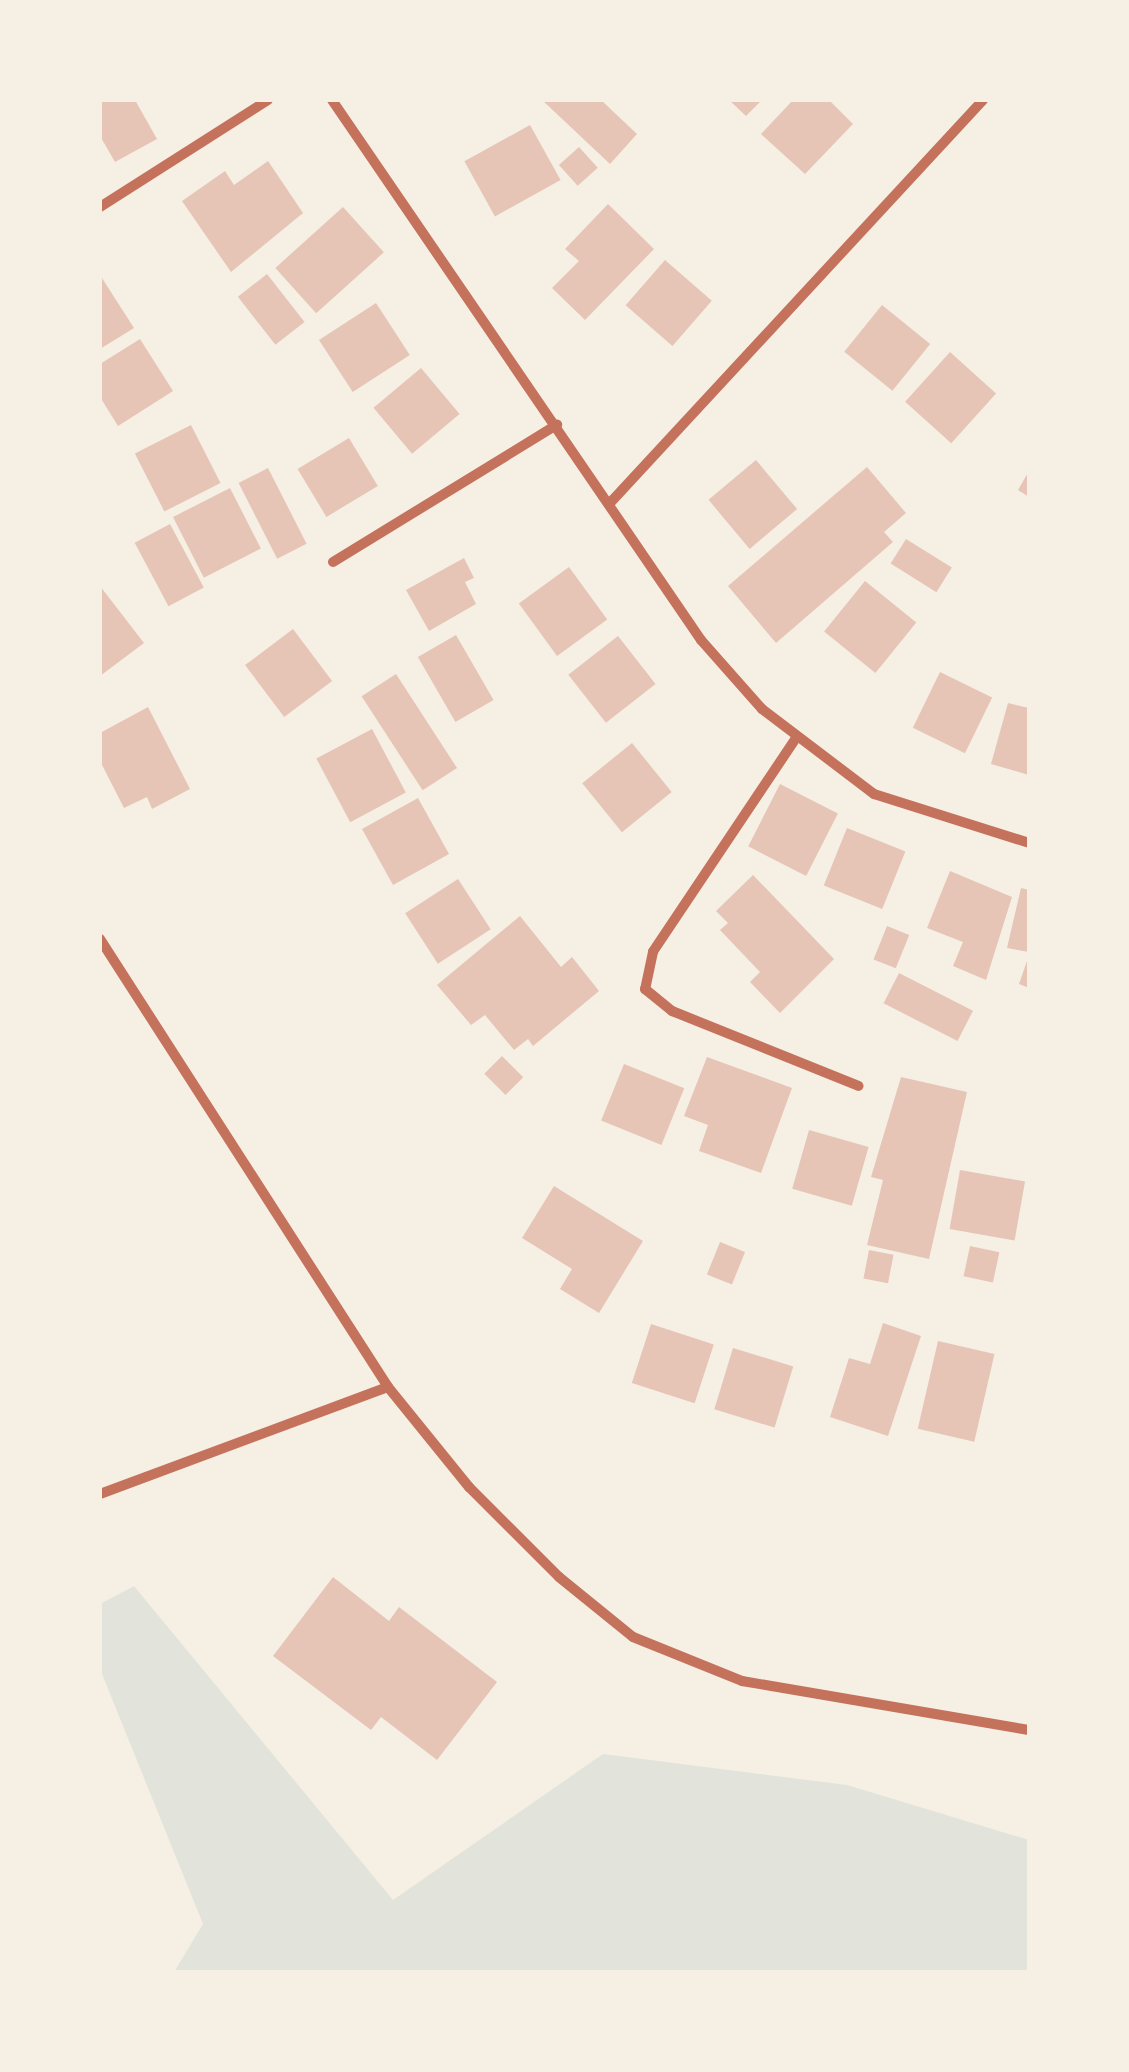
<!DOCTYPE html>
<html>
<head>
<meta charset="utf-8">
<style>
  body { margin:0 }
  #map { position:relative; width:1129px; height:2072px; overflow:hidden; background:#f6efe4; font-family:"Titillium Web",sans-serif }
  div>[style] { position:absolute }
  .green>* { inset:0; background:#e2e4dc }
  .building>* { inset:0; background:#e6c5b7; transform-origin:0 0 }
  .minor>* { height:10px; margin:-5px; padding:0 5px; transform-origin:5px; border-radius:5px; background:#c5725c }
  span { translate:-50% -50%; white-space:nowrap; text-align:center; line-height:1.15; -webkit-text-stroke:10px #f6efe4; paint-order:stroke }
  .frame { position:absolute; inset:0; border:102px solid #f6efe4; pointer-events:none }
</style>
</head>
<body>
<div id="map">
  <div class="green">
    <i style="clip-path:polygon(134px 1586px,393px 1900px,603px 1754px,847px 1785px,1029px 1840px,1029px 1972px,174px 1972px,203px 1924px,100px 1669px,100px 1604px)"></i>
  </div>
  <div class="building">
    <i style="clip-path:polygon(100px 100px,135px 100px,157px 139px,115px 162px,100px 136px)"></i>
    <i style="clip-path:polygon(542px 100px,601px 100px,637px 134px,610px 164px)"></i>
    <i style="clip-path:polygon(729px 100px,762px 100px,746px 116px)"></i>
    <i style="clip-path:polygon(793px 100px,829px 100px,853px 124px,805px 174px,761px 134px)"></i>
    <i style="left:530px;top:125px;width:63px;height:75px;rotate:61deg"></i>
    <i style="left:579px;top:147px;width:28px;height:27px;rotate:48deg"></i>
    <i style="clip-path:polygon(268px 161px,303px 213px,231px 272px,182px 201px,225px 171px,234px 185px)"></i>
    <i style="clip-path:polygon(608px 204px,654px 249px,585px 320px,552px 288px,579px 261px,565px 249px)"></i>
    <i style="left:343px;top:207px;width:61px;height:91px;rotate:48deg"></i>
    <i style="left:665px;top:260px;width:62px;height:60px;rotate:41deg"></i>
    <i style="left:267px;top:274px;width:61px;height:37px;rotate:52deg"></i>
    <i style="clip-path:polygon(100px 275px,134px 328px,100px 349px)"></i>
    <i style="left:376px;top:303px;width:62px;height:68px;rotate:57deg"></i>
    <i style="left:882px;top:305px;width:62px;height:60px;rotate:39deg"></i>
    <i style="clip-path:polygon(140px 339px,173px 391px,118px 426px,100px 397px,100px 364px)"></i>
    <i style="left:950px;top:352px;width:62px;height:67px;rotate:42deg"></i>
    <i style="left:421px;top:368px;width:60px;height:62px;rotate:50deg"></i>
    <i style="left:191px;top:425px;width:65px;height:63px;rotate:63deg"></i>
    <i style="left:349px;top:438px;width:56px;height:60px;rotate:59deg"></i>
    <i style="left:756px;top:460px;width:64px;height:62px;rotate:50deg"></i>
    <i style="clip-path:polygon(867px 467px,906px 513px,884px 532px,893px 542px,776px 643px,728px 586px)"></i>
    <i style="left:268px;top:468px;width:85px;height:33px;rotate:63deg"></i>
    <i style="clip-path:polygon(1029px 471px,1029px 497px,1018px 490px)"></i>
    <i style="left:230px;top:488px;width:68px;height:64px;rotate:63deg"></i>
    <i style="left:170px;top:524px;width:72px;height:40px;rotate:62deg"></i>
    <i style="left:906px;top:539px;width:54px;height:29px;rotate:32deg"></i>
    <i style="clip-path:polygon(464px 558px,474px 578px,465px 582px,476px 604px,429px 631px,406px 590px)"></i>
    <i style="left:569px;top:567px;width:65px;height:62px;rotate:54deg"></i>
    <i style="left:865px;top:581px;width:66px;height:65px;rotate:39deg"></i>
    <i style="clip-path:polygon(100px 586px,144px 643px,100px 676px)"></i>
    <i style="left:293px;top:629px;width:65px;height:60px;rotate:53deg"></i>
    <i style="left:456px;top:635px;width:75px;height:44px;rotate:60deg"></i>
    <i style="left:618px;top:636px;width:61px;height:63px;rotate:52deg"></i>
    <i style="left:940px;top:672px;width:58px;height:62px;rotate:26deg"></i>
    <i style="left:396px;top:674px;width:112px;height:41px;rotate:57deg"></i>
    <i style="clip-path:polygon(1008px 703px,1029px 708px,1029px 775px,991px 764px)"></i>
    <i style="clip-path:polygon(148px 707px,190px 789px,152px 809px,147px 797px,124px 808px,100px 761px,100px 733px)"></i>
    <i style="left:372px;top:729px;width:72px;height:63px;rotate:62deg"></i>
    <i style="left:632px;top:743px;width:63px;height:64px;rotate:51deg"></i>
    <i style="left:780px;top:784px;width:65px;height:70px;rotate:27deg"></i>
    <i style="left:418px;top:798px;width:64px;height:64px;rotate:61deg"></i>
    <i style="left:847px;top:828px;width:63px;height:62px;rotate:22deg"></i>
    <i style="clip-path:polygon(950px 871px,1012px 897px,986px 980px,953px 966px,963px 942px,927px 928px)"></i>
    <i style="clip-path:polygon(753px 875px,834px 959px,780px 1013px,750px 982px,760px 972px,720px 930px,728px 923px,716px 911px)"></i>
    <i style="left:458px;top:879px;width:60px;height:63px;rotate:57deg"></i>
    <i style="clip-path:polygon(1021px 888px,1029px 890px,1029px 952px,1007px 948px)"></i>
    <i style="clip-path:polygon(520px 916px,561px 967px,572px 957px,599px 991px,533px 1046px,528px 1039px,514px 1050px,485px 1015px,471px 1025px,437px 985px)"></i>
    <i style="left:887px;top:926px;width:24px;height:36px;rotate:22deg"></i>
    <i style="clip-path:polygon(1028px 958px,1029px 958px,1029px 988px,1019px 984px)"></i>
    <i style="left:899px;top:973px;width:83px;height:34px;rotate:27deg"></i>
    <i style="left:502px;top:1056px;width:30px;height:25px;rotate:45deg"></i>
    <i style="clip-path:polygon(707px 1057px,792px 1088px,761px 1173px,699px 1151px,708px 1125px,684px 1116px)"></i>
    <i style="left:624px;top:1064px;width:65px;height:61px;rotate:22deg"></i>
    <i style="clip-path:polygon(901px 1077px,967px 1092px,929px 1259px,867px 1245px,883px 1180px,871px 1177px)"></i>
    <i style="left:809px;top:1130px;width:62px;height:61px;rotate:16deg"></i>
    <i style="left:960px;top:1170px;width:66px;height:60px;rotate:10deg"></i>
    <i style="clip-path:polygon(554px 1186px,643px 1241px,599px 1313px,560px 1289px,572px 1269px,522px 1238px)"></i>
    <i style="left:720px;top:1242px;width:27px;height:35px;rotate:22deg"></i>
    <i style="left:970px;top:1246px;width:30px;height:31px;rotate:12deg"></i>
    <i style="left:869px;top:1250px;width:25px;height:29px;rotate:11deg"></i>
    <i style="clip-path:polygon(883px 1323px,921px 1336px,888px 1436px,830px 1417px,849px 1358px,870px 1364px)"></i>
    <i style="left:651px;top:1324px;width:66px;height:62px;rotate:18deg"></i>
    <i style="left:938px;top:1341px;width:58px;height:90px;rotate:13deg"></i>
    <i style="left:733px;top:1348px;width:63px;height:64px;rotate:17deg"></i>
    <i style="clip-path:polygon(333px 1577px,389px 1621px,399px 1607px,497px 1682px,437px 1760px,381px 1717px,371px 1730px,273px 1656px)"></i>
  </div>
  <div class="minor">
    <i style="left:332px;top:100px;width:654px;rotate:55.65deg"></i>
    <i style="left:701px;top:640px;width:92px;rotate:48.5deg"></i>
    <i style="left:762px;top:709px;width:141px;rotate:37.2deg"></i>
    <i style="left:874px;top:794px;width:163px;rotate:17.5deg"></i>
    <i style="left:100px;top:207px;width:199px;rotate:-32.5deg"></i>
    <i style="left:610px;top:503px;width:549px;rotate:-47.21deg"></i>
    <i style="left:333px;top:562px;width:263px;rotate:-31.5deg"></i>
    <i style="left:796px;top:738px;width:257px;rotate:123.8deg"></i>
    <i style="left:653px;top:952px;width:38px;rotate:102deg"></i>
    <i style="left:645px;top:989px;width:35px;rotate:39deg"></i>
    <i style="left:672px;top:1011px;width:201px;rotate:21.9deg"></i>
    <i style="left:100px;top:939px;width:533px;rotate:57.26deg"></i>
    <i style="left:388px;top:1387px;width:129px;rotate:51deg"></i>
    <i style="left:469px;top:1487px;width:127px;rotate:45deg"></i>
    <i style="left:559px;top:1577px;width:95px;rotate:39deg"></i>
    <i style="left:633px;top:1637px;width:118px;rotate:22deg"></i>
    <i style="left:742px;top:1681px;width:291px;rotate:9.7deg"></i>
    <i style="left:100px;top:1494px;width:307px;rotate:-20.4deg"></i>
  </div>
  <div class="frame"></div>
</div>
</body>
</html>
